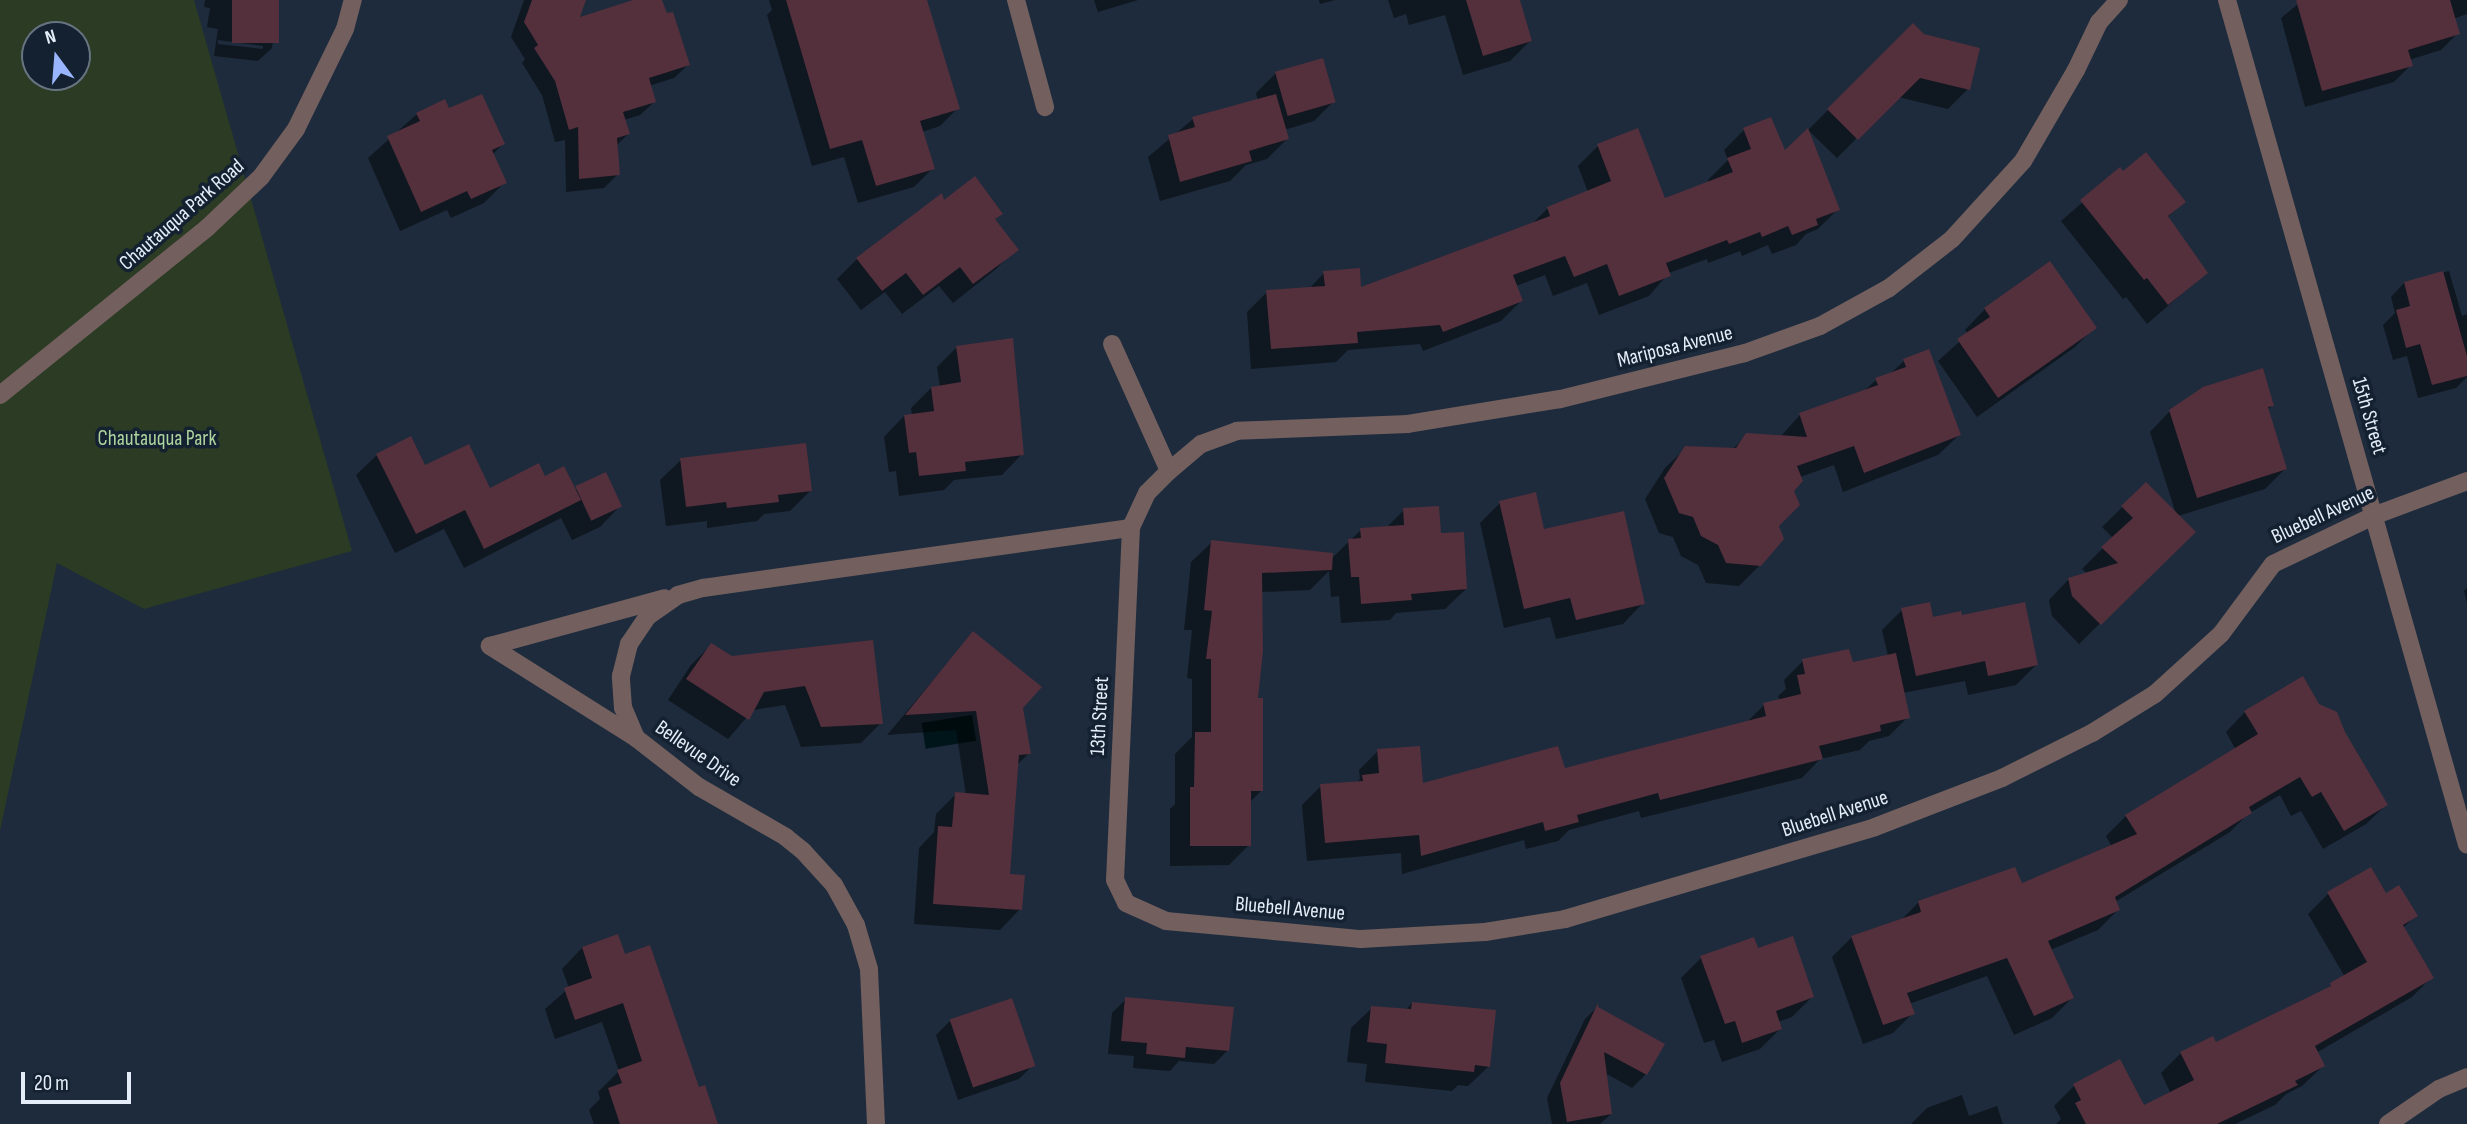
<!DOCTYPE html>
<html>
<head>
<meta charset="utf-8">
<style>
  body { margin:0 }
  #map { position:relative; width:2467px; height:1124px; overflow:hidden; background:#1d2b3c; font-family:"Sofia Sans Condensed",sans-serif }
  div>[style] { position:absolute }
  .green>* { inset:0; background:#2b3b24 }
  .water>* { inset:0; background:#00151a; transform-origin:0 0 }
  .shadow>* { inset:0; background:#0007 }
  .building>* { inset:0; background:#542f3c; transform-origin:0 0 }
  .minor>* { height:18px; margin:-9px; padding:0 9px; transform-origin:9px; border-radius:9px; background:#725f5e }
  span { translate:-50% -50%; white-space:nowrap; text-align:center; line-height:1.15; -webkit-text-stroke:7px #142131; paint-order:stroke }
  .street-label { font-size:21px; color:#e4edf8 }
  .park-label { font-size:21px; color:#afd59e }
  .north { position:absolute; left:21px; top:21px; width:70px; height:70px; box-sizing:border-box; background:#142131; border:2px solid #677381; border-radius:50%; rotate:344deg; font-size:19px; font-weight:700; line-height:28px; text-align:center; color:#e4edf8 }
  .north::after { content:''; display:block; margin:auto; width:24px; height:32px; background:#98b5fd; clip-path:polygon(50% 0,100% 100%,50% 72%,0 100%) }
  .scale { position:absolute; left:21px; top:1072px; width:110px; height:32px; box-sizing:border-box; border:4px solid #e4edf8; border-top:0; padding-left:9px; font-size:21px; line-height:24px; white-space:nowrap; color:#e4edf8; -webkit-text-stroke:5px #142131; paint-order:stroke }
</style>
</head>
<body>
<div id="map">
  <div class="green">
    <i style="clip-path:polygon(evenodd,0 0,194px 0,352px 551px,144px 609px,57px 563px,0 831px,0 0,35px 35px,77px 35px,77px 77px,35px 77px,35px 35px)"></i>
  </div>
  <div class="water">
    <i style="left:972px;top:715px;width:26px;height:51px;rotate:81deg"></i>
  </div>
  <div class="shadow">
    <i style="clip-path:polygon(evenodd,205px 0,278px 0,272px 48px,258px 61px,214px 56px,218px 29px,207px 27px,210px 8px,204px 7px,205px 0,218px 40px,263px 46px,263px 49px,218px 44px,218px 40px)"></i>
    <i style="clip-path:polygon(524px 0,584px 0,577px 20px,638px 0,661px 0,688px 65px,674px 78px,649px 86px,654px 102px,640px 115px,624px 120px,628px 134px,616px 146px,618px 174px,604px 188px,566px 192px,565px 140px,555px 142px,542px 95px,522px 63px,525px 59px,511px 37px)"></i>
    <i style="clip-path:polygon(769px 0,926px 0,958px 108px,940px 126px,922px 132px,933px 168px,914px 187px,858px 203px,844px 157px,812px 166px,767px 15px,772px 10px)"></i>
    <i style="clip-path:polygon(1094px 0,1138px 0,1098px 12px)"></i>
    <i style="clip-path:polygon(1319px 0,1335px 0,1320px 4px)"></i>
    <i style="clip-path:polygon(1388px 0,1518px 0,1530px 41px,1510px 61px,1463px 75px,1445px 15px,1409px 25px,1406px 14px,1394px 18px)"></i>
    <i style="clip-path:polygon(2303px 0,2467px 0,2467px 14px,2453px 19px,2458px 33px,2441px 50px,2409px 60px,2411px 65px,2394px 82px,2305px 107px,2281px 18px)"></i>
    <i style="clip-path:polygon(1913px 25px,1968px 89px,1948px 109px,1898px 97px,1837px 158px,1808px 130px)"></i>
    <i style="clip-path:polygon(1276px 73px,1334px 101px,1314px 121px,1284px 130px,1287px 139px,1267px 159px,1246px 165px,1230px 181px,1160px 201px,1148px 157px,1193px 119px,1258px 101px,1256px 93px)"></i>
    <i style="clip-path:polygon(448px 110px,503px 144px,492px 155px,504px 183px,484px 203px,451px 218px,447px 210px,400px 231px,368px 158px,417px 114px)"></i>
    <i style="clip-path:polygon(1744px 130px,1784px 153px,1838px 209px,1818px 229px,1806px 234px,1796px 245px,1772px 254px,1768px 245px,1742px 256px,1740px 251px,1708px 263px,1707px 259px,1669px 273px,1649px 296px,1599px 315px,1587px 283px,1553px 296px,1545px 275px,1516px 286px,1521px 301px,1501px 321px,1423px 351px,1420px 344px,1348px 350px,1336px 362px,1251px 369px,1247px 312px,1267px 292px,1309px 289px,1324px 273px,1360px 290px,1531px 225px,1548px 208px,1588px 192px,1578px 166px,1598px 146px,1664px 200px,1709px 183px,1708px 180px,1728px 160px,1724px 150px)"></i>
    <i style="clip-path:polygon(2120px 170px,2183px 202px,2167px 218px,2206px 273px,2147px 324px,2126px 297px,2123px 299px,2061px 221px)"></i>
    <i style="clip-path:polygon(943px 203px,994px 220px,1016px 249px,996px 269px,953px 303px,939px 286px,902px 314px,885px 292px,861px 310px,837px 279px,857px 259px)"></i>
    <i style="clip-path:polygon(2449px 271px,2462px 316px,2467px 314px,2467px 377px,2456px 388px,2418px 398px,2407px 356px,2393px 360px,2383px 325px,2395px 313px,2391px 297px,2404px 283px)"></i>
    <i style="clip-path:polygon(1985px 309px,2095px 327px,2075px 347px,1977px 417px,1938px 361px,1968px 334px,1965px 330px)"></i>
    <i style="clip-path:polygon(957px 347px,1022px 454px,1002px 475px,954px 480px,944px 490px,899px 496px,896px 471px,889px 472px,884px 437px,904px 416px,912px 415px,911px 408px,931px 388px,940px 387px,937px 367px)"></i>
    <i style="clip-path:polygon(1904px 361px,1959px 435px,1938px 455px,1843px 492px,1834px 465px,1800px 477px,1760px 565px,1739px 586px,1706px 583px,1698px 565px,1681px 556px,1673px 537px,1659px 533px,1645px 499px,1665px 468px,1686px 448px,1733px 449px,1747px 435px,1780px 437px,1800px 415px,1863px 392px,1876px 380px,1890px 374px)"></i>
    <i style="clip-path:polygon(2273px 405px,2267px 410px,2285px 469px,2265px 489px,2178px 516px,2193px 532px,2079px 644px,2052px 616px,2049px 600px,2069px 579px,2088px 574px,2082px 569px,2113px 538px,2102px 527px,2146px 484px,2176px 514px,2150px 432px,2170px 411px)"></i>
    <i style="clip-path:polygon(377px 455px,489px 490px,544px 478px,620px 506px,600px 527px,572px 540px,561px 518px,464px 568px,444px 529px,395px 553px,356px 475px)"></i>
    <i style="clip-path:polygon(681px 460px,810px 491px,790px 511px,764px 514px,757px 521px,707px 528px,707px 521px,666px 526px,660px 480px)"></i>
    <i style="clip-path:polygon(1500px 503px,1543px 532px,1643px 603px,1623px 624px,1556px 639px,1550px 617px,1504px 628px,1480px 523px)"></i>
    <i style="clip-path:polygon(1404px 510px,1440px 535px,1466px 589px,1445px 609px,1396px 613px,1390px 620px,1341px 623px,1339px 596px,1331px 597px,1329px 571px,1310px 590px,1261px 592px,1256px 699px,1262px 790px,1249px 803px,1249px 845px,1229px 865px,1170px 866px,1170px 809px,1175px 804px,1175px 754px,1192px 737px,1192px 679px,1187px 678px,1192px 630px,1184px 630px,1191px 562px,1212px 542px,1331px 559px,1361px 530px,1386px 528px)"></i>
    <i style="clip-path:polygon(2467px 588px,2467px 603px,2464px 591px)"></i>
    <i style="clip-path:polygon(1902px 610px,1932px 619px,1960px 617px,2036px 665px,2016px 685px,1968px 695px,1965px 681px,1903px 693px,1908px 717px,1889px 736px,1869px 741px,1860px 750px,1820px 759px,1802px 778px,1641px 818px,1639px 811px,1569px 830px,1558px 841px,1526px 849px,1524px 840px,1402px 874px,1401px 853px,1307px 861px,1302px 805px,1321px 786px,1356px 783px,1360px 779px,1359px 770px,1378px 751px,1422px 785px,1564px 771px,1746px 723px,1764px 705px,1780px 701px,1778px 696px,1786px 689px,1784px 680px,1803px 661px,1851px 665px,1888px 656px,1882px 630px)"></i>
    <i style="clip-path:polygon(973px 633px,1021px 708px,1029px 753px,1016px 766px,1008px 876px,1020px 909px,1000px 930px,914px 924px,919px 848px,934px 832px,936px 814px,956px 794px,966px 795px,956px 730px,887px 735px)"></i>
    <i style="clip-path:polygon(872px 642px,881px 723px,861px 743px,801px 747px,785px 705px,753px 710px,728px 739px,668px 700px,691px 665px,711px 645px,732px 658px)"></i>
    <i style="clip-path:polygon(2318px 705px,2344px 733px,2386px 805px,2366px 824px,2323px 849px,2301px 811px,2291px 816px,2280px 795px,2248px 814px,2230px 832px,2115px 902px,2118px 910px,2098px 930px,2050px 950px,2072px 998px,2052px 1018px,2014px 1035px,1987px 976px,1909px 1004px,1913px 1013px,1893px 1033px,1863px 1044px,1832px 957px,1852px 937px,1900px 921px,1918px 903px,2021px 885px,2112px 847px,2106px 836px,2126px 816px,2236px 750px,2226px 732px,2245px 712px)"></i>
    <i style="clip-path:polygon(2370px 869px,2386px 895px,2415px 916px,2403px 928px,2432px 977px,2412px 997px,2316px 1053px,2323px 1066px,2302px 1086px,2286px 1094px,2275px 1105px,2235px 1124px,2056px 1124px,2061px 1119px,2054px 1106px,2074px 1086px,2119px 1062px,2143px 1108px,2171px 1094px,2161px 1073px,2181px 1053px,2215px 1044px,2324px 991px,2345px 977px,2308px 914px,2328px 894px)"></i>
    <i style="clip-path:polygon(617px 936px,624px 956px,716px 1124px,594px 1124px,589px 1110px,600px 1099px,598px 1092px,619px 1071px,602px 1022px,555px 1039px,545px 1009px,569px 988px,562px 969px,582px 948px)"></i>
    <i style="clip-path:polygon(1757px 950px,1812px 997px,1792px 1017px,1778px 1022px,1780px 1029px,1760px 1049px,1722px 1062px,1714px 1040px,1704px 1043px,1681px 978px,1701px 958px)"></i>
    <i style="clip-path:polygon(1126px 999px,1228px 1050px,1214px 1064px,1179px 1061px,1170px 1071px,1133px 1068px,1134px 1056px,1108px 1054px,1112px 1013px)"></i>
    <i style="clip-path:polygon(1412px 1003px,1489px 1066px,1468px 1086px,1458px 1085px,1452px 1091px,1365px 1082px,1367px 1064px,1347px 1062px,1351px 1028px,1372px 1008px,1405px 1011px)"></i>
    <i style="clip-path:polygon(1597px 1007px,1646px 1074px,1632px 1088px,1605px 1073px,1611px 1114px,1600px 1124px,1552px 1124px,1547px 1098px,1585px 1019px)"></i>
    <i style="clip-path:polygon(950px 1021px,1033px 1065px,1019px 1079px,958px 1100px,936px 1035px)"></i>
    <i style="clip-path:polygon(1962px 1095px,1969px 1116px,1997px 1106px,2003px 1124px,1911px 1124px,1927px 1108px)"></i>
  </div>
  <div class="building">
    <i style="left:232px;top:0;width:47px;height:43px"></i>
    <i style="clip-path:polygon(532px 0,586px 0,580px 17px,633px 0,662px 0,667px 13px,673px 12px,690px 65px,649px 78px,656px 102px,623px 112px,630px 134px,617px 138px,620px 175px,579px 179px,578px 127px,569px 130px,555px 81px,534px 48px,538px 45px,524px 22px)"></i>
    <i style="clip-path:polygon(786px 0,927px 0,960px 109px,920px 121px,935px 169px,876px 186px,862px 140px,830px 149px)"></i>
    <i style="clip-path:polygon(1466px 0,1520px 0,1532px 41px,1483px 56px)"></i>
    <i style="clip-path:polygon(2296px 0,2450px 0,2460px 34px,2408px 50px,2413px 66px,2322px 91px)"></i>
    <i style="clip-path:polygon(1913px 23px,1924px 34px,1980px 48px,1970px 90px,1920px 78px,1858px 140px,1827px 109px)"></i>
    <i style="left:1323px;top:58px;width:46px;height:50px;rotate:74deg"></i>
    <i style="clip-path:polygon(482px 94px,505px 144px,492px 150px,507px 183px,471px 199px,467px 191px,421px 212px,387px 136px,420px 121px,416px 113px,445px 99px,449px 108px)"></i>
    <i style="clip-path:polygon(1276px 94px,1289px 139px,1249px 151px,1252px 161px,1180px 182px,1168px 135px,1195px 127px,1192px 117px)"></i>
    <i style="clip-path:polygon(1771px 117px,1785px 150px,1808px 128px,1840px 210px,1816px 219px,1818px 225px,1792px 235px,1788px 226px,1762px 237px,1760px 232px,1729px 244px,1727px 240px,1666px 263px,1671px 276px,1619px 296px,1607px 264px,1574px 277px,1565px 256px,1513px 275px,1523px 301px,1443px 332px,1440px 325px,1357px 332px,1358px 343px,1271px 349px,1266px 290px,1325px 286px,1323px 271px,1360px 268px,1361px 287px,1550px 216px,1547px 207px,1611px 181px,1597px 144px,1638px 128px,1665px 198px,1733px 172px,1727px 158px,1751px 149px,1743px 128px)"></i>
    <i style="clip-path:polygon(2146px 152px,2186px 202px,2168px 216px,2208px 273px,2168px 305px,2147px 278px,2144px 280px,2080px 200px,2120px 167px,2123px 171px)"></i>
    <i style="clip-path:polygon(975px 176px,1003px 214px,995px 219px,1019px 250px,973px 284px,960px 267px,923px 295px,906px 273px,882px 291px,856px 258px,942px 193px,944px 200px)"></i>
    <i style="clip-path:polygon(2050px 261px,2097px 328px,1998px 398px,1957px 339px,1990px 317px,1984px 308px)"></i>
    <i style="clip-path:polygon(2443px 271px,2467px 356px,2467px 376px,2432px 385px,2420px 344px,2406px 348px,2396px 310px,2410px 306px,2404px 282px)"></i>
    <i style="clip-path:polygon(1013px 338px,1024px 455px,965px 462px,966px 471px,919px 476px,916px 452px,909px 453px,904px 415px,934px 411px,931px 387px,961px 382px,956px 346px)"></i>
    <i style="clip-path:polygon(1929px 349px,1961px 435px,1864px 473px,1854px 446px,1797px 466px,1803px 481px,1794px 491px,1800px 505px,1779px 526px,1784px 539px,1761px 566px,1726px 563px,1718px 545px,1701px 536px,1693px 517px,1679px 513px,1664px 478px,1685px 446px,1736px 448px,1746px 433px,1807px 437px,1799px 413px,1878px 385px,1875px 378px,1906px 367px,1903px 359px)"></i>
    <i style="clip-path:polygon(2263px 368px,2274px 406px,2268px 407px,2287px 469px,2197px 498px,2169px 410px,2203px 387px)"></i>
    <i style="clip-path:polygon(411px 436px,425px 465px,469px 444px,490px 488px,539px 463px,545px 476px,564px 466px,581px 500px,484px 549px,465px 510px,416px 534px,376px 454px)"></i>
    <i style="clip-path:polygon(806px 443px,812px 491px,778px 495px,779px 502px,727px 508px,726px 502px,686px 507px,680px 458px)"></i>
    <i style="left:606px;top:472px;width:38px;height:34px;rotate:65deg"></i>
    <i style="clip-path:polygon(2146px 482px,2196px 532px,2101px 625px,2072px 596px,2068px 578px,2118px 563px,2101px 547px,2133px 518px,2121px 506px)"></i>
    <i style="clip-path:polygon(1536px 492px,1544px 529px,1624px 511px,1645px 604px,1576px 620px,1570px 598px,1524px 609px,1499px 501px)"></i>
    <i style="clip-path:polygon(1439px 506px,1441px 533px,1464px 532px,1467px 589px,1411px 594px,1412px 600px,1361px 604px,1359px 577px,1351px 577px,1348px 539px,1361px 538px,1360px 528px,1404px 525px,1403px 508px)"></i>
    <i style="clip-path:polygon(1211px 540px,1333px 553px,1332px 570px,1262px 573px,1263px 651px,1258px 698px,1263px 698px,1263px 791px,1251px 791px,1251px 846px,1190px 846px,1190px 787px,1194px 787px,1195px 732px,1211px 732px,1211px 659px,1206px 659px,1212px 611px,1204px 610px)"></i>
    <i style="clip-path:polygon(1930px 602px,1933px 617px,1961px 611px,1962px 615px,2025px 602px,2038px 665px,1988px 676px,1985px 661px,1916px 676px,1901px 608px)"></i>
    <i style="clip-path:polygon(973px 631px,1042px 687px,1023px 708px,1031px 754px,1019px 755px,1010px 874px,1025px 875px,1022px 910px,933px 904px,938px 826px,952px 827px,955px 792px,989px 795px,976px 711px,905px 715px)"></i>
    <i style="clip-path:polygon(873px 640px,883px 724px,821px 727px,805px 686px,764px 692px,749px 720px,686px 679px,711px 643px,732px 656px)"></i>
    <i style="clip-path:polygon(1849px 649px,1853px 662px,1896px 653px,1910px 718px,1880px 725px,1881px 731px,1819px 746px,1823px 759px,1660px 800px,1658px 793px,1577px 815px,1579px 822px,1545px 831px,1543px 822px,1421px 856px,1419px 835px,1325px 843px,1320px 784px,1363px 781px,1362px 775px,1379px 773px,1377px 749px,1420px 746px,1423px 783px,1558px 746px,1565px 768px,1766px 716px,1763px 703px,1801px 694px,1797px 675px,1805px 674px,1802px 659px)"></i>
    <i style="clip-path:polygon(2303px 676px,2319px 704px,2337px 712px,2345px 732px,2388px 805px,2344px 831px,2321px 792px,2312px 797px,2300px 777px,2249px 807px,2252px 813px,2115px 897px,2120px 910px,2048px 941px,2074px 998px,2034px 1016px,2007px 958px,1907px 993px,1915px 1014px,1883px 1025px,1851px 936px,1921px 912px,1918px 901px,2015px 867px,2022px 883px,2137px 834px,2125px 815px,2258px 734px,2244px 711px)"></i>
    <i style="clip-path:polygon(2371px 867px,2386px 893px,2399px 885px,2418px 916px,2403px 925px,2434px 978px,2315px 1046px,2325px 1066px,2295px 1081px,2298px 1085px,2217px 1124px,2086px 1124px,2075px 1103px,2081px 1100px,2073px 1084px,2120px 1059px,2144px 1105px,2194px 1080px,2180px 1052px,2213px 1036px,2216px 1042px,2331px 986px,2330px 983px,2367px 962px,2327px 892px)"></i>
    <i style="clip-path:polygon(618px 934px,625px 954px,650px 945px,699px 1087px,705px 1085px,718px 1124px,620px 1124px,608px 1088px,622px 1083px,617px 1070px,642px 1061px,623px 1003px,575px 1020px,564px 988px,592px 978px,582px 947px)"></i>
    <i style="clip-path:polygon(1793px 936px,1814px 997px,1776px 1011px,1782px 1029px,1742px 1043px,1735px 1021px,1725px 1024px,1700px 956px,1754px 937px,1758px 948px)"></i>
    <i style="clip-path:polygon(1125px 997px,1234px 1007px,1229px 1051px,1186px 1047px,1185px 1058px,1146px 1054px,1147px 1043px,1121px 1041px)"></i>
    <i style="left:1012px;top:998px;width:72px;height:66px;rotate:71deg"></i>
    <i style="clip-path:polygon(1412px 1002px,1496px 1010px,1490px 1067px,1475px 1065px,1474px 1072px,1385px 1063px,1387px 1044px,1367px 1042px,1371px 1006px,1411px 1009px)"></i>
    <i style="clip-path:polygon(1598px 1003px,1598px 1007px,1665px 1044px,1647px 1075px,1604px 1052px,1612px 1114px,1567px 1122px,1560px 1083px)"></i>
  </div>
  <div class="minor">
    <i style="left:1016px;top:0;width:111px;rotate:74.8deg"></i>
    <i style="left:2119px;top:0;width:30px;rotate:132deg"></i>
    <i style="left:2099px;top:22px;width:53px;rotate:115.6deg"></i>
    <i style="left:2076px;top:70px;width:105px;rotate:120.2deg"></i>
    <i style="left:2023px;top:161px;width:105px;rotate:132.3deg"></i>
    <i style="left:1952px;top:239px;width:80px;rotate:142.1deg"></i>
    <i style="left:1889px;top:288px;width:79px;rotate:151.2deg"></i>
    <i style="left:1820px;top:326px;width:80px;rotate:160.2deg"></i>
    <i style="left:1745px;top:353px;width:191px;rotate:166deg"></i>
    <i style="left:1560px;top:399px;width:154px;rotate:170.7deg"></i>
    <i style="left:1408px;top:424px;width:171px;rotate:177.7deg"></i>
    <i style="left:1237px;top:431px;width:38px;rotate:160deg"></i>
    <i style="left:1201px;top:444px;width:42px;rotate:139.8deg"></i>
    <i style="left:1169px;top:471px;width:31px;rotate:135deg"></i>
    <i style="left:1147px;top:493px;width:38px;rotate:115deg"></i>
    <i style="left:1131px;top:528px;width:352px;rotate:92.6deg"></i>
    <i style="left:1115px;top:880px;width:25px;rotate:64deg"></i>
    <i style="left:1126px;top:903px;width:44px;rotate:24.2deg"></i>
    <i style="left:1166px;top:921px;width:196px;rotate:5.3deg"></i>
    <i style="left:1361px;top:939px;width:124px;rotate:-3.2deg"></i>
    <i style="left:1485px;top:932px;width:81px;rotate:-9.2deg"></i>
    <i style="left:1565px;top:919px;width:323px;rotate:-16.5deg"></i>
    <i style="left:1875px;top:827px;width:136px;rotate:-21.1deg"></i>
    <i style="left:2002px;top:778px;width:101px;rotate:-26.6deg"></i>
    <i style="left:2092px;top:733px;width:74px;rotate:-31.8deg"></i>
    <i style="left:2155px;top:694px;width:89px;rotate:-42.3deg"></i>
    <i style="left:2221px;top:634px;width:87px;rotate:-53.4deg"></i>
    <i style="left:2273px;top:564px;width:111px;rotate:-25.6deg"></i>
    <i style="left:2373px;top:516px;width:100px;rotate:-20.4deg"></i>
    <i style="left:2227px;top:0;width:878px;rotate:74.14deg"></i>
    <i style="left:1112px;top:344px;width:139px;rotate:65.8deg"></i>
    <i style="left:0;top:395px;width:266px;rotate:-38.9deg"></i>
    <i style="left:207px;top:228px;width:74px;rotate:-43.4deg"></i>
    <i style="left:261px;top:177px;width:59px;rotate:-53.9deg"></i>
    <i style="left:296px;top:129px;width:111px;rotate:-63.9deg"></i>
    <i style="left:345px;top:29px;width:30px;rotate:-75deg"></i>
    <i style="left:636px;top:738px;width:173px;rotate:-147.8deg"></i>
    <i style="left:490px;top:646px;width:181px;rotate:-15.3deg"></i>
    <i style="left:876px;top:1124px;width:155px;rotate:-92.6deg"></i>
    <i style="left:869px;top:969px;width:46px;rotate:-106.5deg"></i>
    <i style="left:856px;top:925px;width:46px;rotate:-118.8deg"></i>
    <i style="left:834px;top:885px;width:46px;rotate:-132.4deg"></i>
    <i style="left:803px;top:851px;width:22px;rotate:-141deg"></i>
    <i style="left:786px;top:837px;width:100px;rotate:-150.1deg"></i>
    <i style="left:699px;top:787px;width:80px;rotate:-142.1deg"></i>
    <i style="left:636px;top:738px;width:33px;rotate:-113deg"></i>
    <i style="left:623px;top:708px;width:32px;rotate:-94deg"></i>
    <i style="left:621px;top:676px;width:33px;rotate:-76deg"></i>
    <i style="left:629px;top:644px;width:32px;rotate:-56deg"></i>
    <i style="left:647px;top:617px;width:38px;rotate:-35deg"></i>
    <i style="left:678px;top:595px;width:26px;rotate:-16deg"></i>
    <i style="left:703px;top:588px;width:432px;rotate:-8deg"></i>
    <i style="left:2388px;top:1124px;width:62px;rotate:-34.5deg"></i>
    <i style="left:2439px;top:1089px;width:30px;rotate:-23deg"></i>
  </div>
  <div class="street-label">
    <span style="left:182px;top:215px;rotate:-41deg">Chautauqua Park Road</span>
    <span style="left:1675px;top:347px;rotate:-14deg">Mariposa Avenue</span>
    <span style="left:2369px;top:416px;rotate:74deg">15th Street</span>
    <span style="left:2323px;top:515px;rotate:-25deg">Bluebell Avenue</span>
    <span style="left:1100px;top:716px;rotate:-87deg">13th Street</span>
    <span style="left:698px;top:754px;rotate:35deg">Bellevue Drive</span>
    <span style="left:1835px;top:814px;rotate:-18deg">Bluebell Avenue</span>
    <span style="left:1290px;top:909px;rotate:5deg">Bluebell Avenue</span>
  </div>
  <div class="park-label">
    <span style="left:157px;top:439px">Chautauqua Park</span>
  </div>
  <div class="north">N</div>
  <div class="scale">20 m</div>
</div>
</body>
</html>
